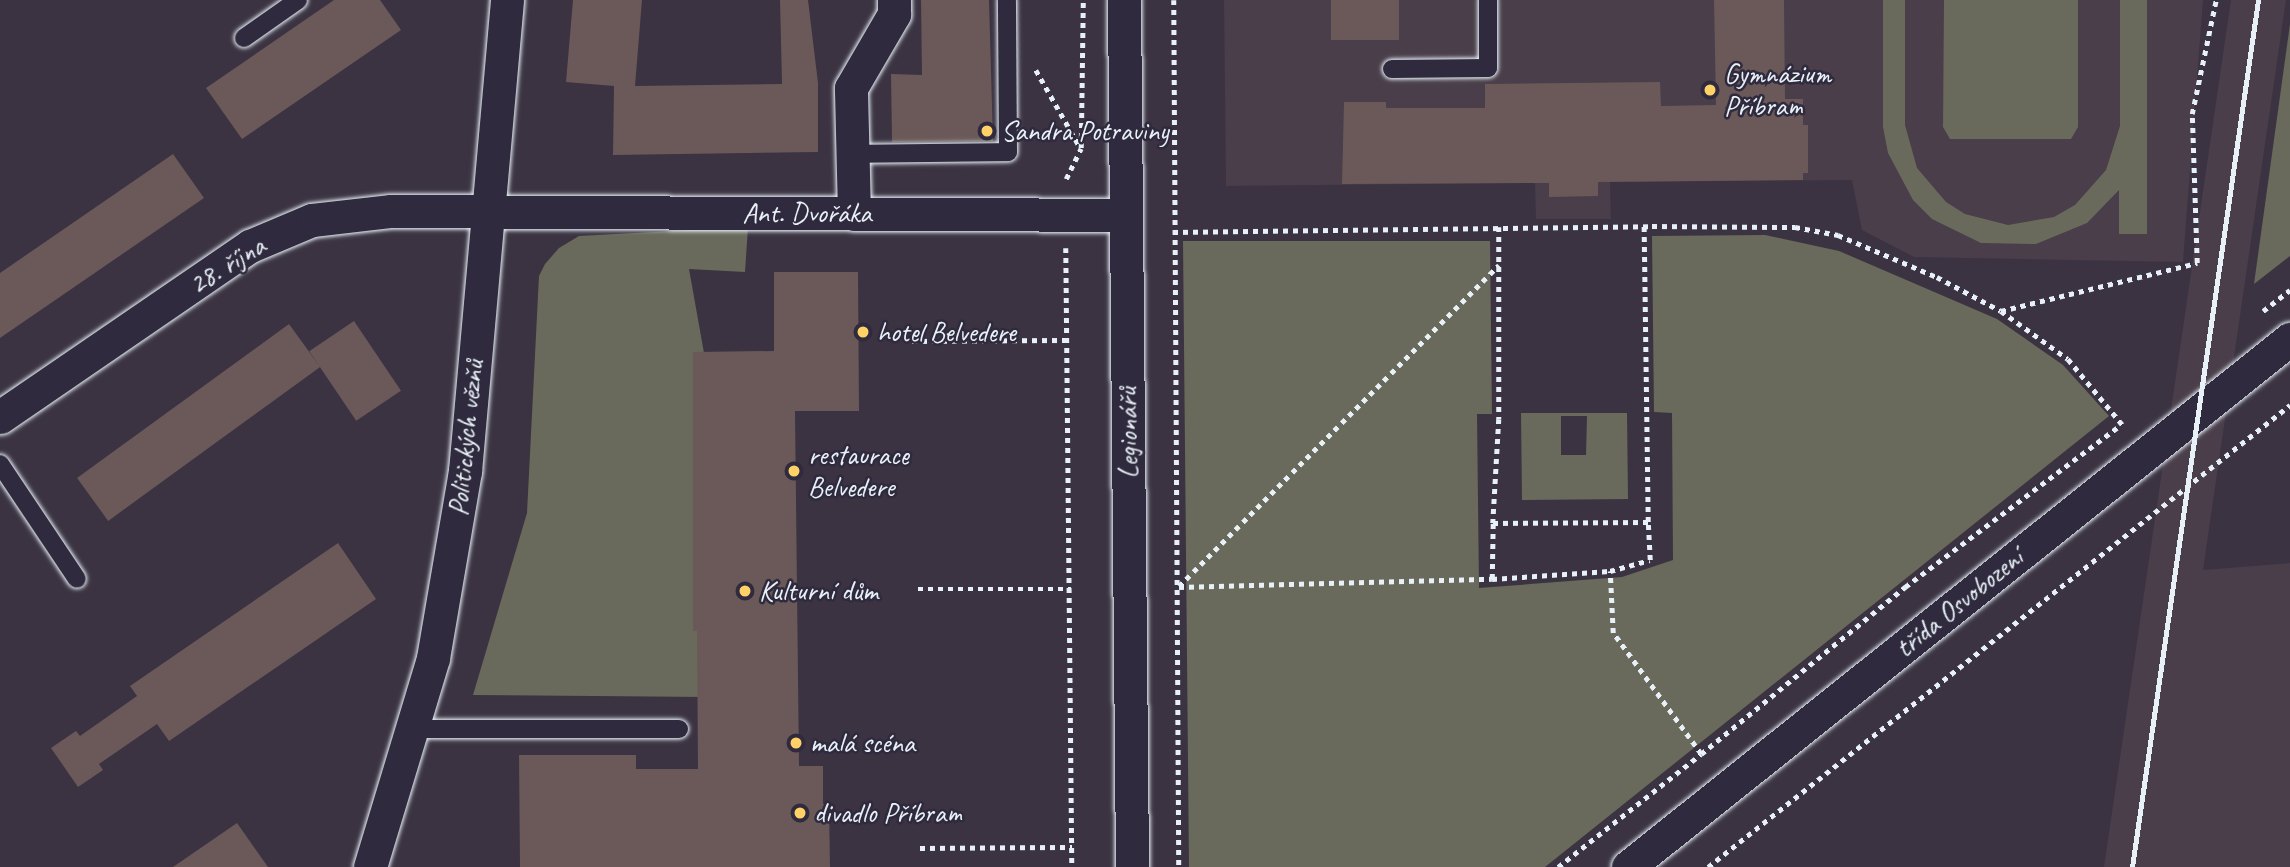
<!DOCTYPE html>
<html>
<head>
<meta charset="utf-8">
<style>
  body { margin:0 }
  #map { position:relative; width:2290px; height:867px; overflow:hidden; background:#3b3342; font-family:Caveat,sans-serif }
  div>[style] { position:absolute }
  .built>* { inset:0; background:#493e49 }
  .green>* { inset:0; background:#696a5b }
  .building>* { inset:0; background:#6a5958; transform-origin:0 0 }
  .path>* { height:4.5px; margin-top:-2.25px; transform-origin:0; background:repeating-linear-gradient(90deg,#e8f1f8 0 5px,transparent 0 10px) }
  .roads { filter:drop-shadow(0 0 2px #e8f1f8) drop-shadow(0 0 2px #e8f1f8) }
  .service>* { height:18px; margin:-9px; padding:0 9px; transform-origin:9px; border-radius:9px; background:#2f2a3d }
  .minor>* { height:33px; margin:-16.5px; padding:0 16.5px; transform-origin:16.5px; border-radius:16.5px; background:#2f2a3d }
  .rail>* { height:5px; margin:-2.5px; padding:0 2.5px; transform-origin:2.5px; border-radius:2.5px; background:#e8f1f8 }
  .dots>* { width:19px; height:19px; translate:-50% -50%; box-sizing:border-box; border:4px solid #2f2a3d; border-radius:50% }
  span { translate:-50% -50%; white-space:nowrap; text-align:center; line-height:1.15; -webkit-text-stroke:5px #2f2a3d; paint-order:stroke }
  .poi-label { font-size:28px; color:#e8f1f8 }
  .left { translate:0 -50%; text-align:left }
  .street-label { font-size:28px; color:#e8f1f8 }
</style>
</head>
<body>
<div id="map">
  <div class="built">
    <i style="clip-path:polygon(1224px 0,2203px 0,2183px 262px,1914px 257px,1862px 230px,1852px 180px,1610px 182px,1611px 219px,1536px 219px,1535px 183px,1226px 186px)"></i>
    <i style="clip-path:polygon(2231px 0,2286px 0,2203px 570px,2290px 563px,2290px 867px,2104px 867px)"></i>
  </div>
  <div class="green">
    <i style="clip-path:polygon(1883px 0,1905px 0,1905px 125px,1917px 168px,1946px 202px,1965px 214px,2008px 225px,2054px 217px,2075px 205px,2106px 170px,2120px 126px,2120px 0,2147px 0,2147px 234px,2119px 234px,2119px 190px,2087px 223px,2036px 244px,1981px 243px,1932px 219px,1913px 200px,1888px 153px,1883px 127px)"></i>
    <i style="clip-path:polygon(1944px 0,2078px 0,2078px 127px,2071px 139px,1950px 139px,1943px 127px)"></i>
    <i style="clip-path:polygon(2290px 24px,2290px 256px,2254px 284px)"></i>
    <i style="clip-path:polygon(748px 227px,745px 272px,689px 269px,704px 353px,707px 697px,473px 695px,527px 513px,539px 276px,545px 264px,559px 248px,579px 236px)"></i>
    <i style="clip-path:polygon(1765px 235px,1839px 251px,1997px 319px,2063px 365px,2109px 416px,1545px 867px,1189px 867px,1183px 241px,1490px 241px,1492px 414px,1477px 414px,1479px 588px,1622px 577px,1673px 560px,1672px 413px,1654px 412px,1652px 236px)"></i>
    <i style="clip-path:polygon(evenodd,1521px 413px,1627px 413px,1628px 499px,1522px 500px,1521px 413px,1561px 416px,1587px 416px,1586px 455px,1561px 455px,1561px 416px)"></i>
  </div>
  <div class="building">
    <i style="clip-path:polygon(334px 0,380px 0,401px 30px,242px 139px,206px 88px)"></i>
    <i style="clip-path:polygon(573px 0,642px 0,635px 86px,782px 84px,780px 0,808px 0,818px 83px,818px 152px,613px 155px,614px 86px,566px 82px)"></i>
    <i style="clip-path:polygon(921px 0,989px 0,993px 141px,892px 142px,891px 74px,922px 75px)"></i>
    <i style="left:1331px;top:0;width:68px;height:40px"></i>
    <i style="clip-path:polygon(1714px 0,1784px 0,1785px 99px,1803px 99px,1803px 125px,1808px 125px,1808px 173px,1803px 173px,1803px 180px,1598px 182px,1598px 196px,1549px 197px,1549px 183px,1342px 184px,1344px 102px,1386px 102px,1386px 108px,1485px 108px,1485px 84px,1660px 82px,1661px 106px,1716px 105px)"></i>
    <i style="clip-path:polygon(173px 154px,204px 198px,0 338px,0 273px)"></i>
    <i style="clip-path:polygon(774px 272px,858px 272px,859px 411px,795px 411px,799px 766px,823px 766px,823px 804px,829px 804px,830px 867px,520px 867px,519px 755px,636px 755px,636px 769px,698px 769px,697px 631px,693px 631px,693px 352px,774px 351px)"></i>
    <i style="left:354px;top:321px;width:84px;height:54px;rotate:56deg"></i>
    <i style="left:289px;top:324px;width:53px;height:262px;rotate:54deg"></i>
    <i style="clip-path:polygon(338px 543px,376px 599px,169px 741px,157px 724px,99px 764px,103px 770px,78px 787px,51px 748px,76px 731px,80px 736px,137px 696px,130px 686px)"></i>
    <i style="clip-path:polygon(237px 823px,268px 867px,173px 867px)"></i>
  </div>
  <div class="path">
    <i style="left:1174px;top:0;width:867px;rotate:89.67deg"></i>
    <i style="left:1036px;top:70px;width:89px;rotate:60.3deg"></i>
    <i style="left:1066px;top:179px;width:34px;rotate:-64deg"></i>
    <i style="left:1081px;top:148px;width:148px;rotate:-89.2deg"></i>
    <i style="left:1499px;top:227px;width:192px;rotate:90deg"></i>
    <i style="left:1499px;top:419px;width:104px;rotate:93.3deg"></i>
    <i style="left:1493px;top:523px;width:155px;rotate:-0.4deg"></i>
    <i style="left:1648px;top:522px;width:296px;rotate:-90.8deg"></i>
    <i style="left:1173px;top:232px;width:479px;rotate:-0.7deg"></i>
    <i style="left:1652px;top:226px;width:143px;rotate:0.4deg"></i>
    <i style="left:1795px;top:227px;width:44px;rotate:10.5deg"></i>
    <i style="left:1838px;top:235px;width:108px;rotate:23deg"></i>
    <i style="left:1937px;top:277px;width:72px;rotate:28deg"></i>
    <i style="left:2001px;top:311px;width:82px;rotate:35.6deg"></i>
    <i style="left:2068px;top:359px;width:85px;rotate:50.3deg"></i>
    <i style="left:1066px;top:248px;width:619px;rotate:89.44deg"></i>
    <i style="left:2001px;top:311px;width:202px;rotate:-13.8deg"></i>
    <i style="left:2197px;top:263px;width:149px;rotate:-91.9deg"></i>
    <i style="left:2192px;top:114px;width:116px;rotate:-78.1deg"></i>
    <i style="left:2263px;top:311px;width:34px;rotate:-38deg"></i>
    <i style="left:912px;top:341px;width:155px;rotate:-0.4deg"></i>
    <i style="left:1492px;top:579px;width:118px;rotate:-3.9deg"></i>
    <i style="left:1610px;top:571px;width:41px;rotate:-15.4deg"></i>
    <i style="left:1650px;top:560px;width:38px;rotate:-93deg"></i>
    <i style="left:1179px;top:586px;width:453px;rotate:-45.1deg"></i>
    <i style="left:1179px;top:587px;width:313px;rotate:-1.5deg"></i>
    <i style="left:1492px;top:579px;width:56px;rotate:-89deg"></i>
    <i style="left:918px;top:589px;width:153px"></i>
    <i style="left:1701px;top:754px;width:264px;rotate:-39.3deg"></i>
    <i style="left:1905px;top:587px;width:265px;rotate:-36.9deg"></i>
    <i style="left:920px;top:848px;width:152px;rotate:-0.4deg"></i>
    <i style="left:1558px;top:867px;width:182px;rotate:-38.3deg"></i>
    <i style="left:1701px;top:754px;width:150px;rotate:-126deg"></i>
    <i style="left:1613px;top:633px;width:62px;rotate:-92.8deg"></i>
    <i style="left:1708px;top:867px;width:743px;rotate:-38.44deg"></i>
  </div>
  <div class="roads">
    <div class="service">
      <i style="left:244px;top:38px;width:66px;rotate:-35.1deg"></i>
      <i style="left:1392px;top:69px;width:96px;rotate:-0.6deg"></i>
      <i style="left:1488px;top:68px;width:68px;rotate:-90deg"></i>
      <i style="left:852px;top:154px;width:156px;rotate:-0.7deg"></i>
      <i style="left:1008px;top:152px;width:152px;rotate:-90.4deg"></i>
      <i style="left:0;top:464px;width:138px;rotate:56.2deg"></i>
      <i style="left:414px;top:729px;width:265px"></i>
    </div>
    <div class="minor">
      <i style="left:1124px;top:0;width:867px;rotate:89.47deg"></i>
      <i style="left:854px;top:214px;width:126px;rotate:-91.4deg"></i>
      <i style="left:851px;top:88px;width:86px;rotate:-59.8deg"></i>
      <i style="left:894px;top:14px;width:14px;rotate:-90deg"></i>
      <i style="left:0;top:417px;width:303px;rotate:-34.4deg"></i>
      <i style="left:250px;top:246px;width:67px;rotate:-22.8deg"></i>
      <i style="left:312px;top:220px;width:80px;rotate:-6.5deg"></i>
      <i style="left:391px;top:211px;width:735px;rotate:0.31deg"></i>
      <i style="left:370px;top:867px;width:218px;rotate:-73.2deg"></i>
      <i style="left:433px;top:658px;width:190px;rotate:-80.3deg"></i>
      <i style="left:465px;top:471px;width:473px;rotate:-84.9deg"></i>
      <i style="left:1628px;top:867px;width:847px;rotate:-38.58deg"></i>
    </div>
  </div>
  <div class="rail">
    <i style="left:2132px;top:867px;width:876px;rotate:-81.73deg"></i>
  </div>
  <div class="dots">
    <i style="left:1710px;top:90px;background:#ffd166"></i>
    <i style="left:987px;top:131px;background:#ffd166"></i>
    <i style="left:863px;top:332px;background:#ffd166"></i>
    <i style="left:794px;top:471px;background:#ffd166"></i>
    <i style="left:745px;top:591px;background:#ffd166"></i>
    <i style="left:796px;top:743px;background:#ffd166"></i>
    <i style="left:800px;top:813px;background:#ffd166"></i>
  </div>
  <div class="poi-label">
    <span class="left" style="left:1724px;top:90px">Gymnázium<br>Příbram</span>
    <span class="left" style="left:1001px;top:131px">Sandra Potraviny</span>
    <span class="left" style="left:877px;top:332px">hotel Belvedere</span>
    <span class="left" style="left:808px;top:471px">restaurace<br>Belvedere</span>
    <span class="left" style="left:759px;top:591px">Kulturní dům</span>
    <span class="left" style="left:810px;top:743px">malá scéna</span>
    <span class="left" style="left:814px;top:813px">divadlo Příbram</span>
  </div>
  <div class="street-label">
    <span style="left:807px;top:213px">Ant. Dvořáka</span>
    <span style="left:227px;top:265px;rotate:-32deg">28. října</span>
    <span style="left:1128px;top:433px;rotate:-91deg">Legionářů</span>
    <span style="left:466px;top:438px;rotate:-84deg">Politických vězňů</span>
    <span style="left:1959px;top:603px;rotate:-39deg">třída Osvobození</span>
  </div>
</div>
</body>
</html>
